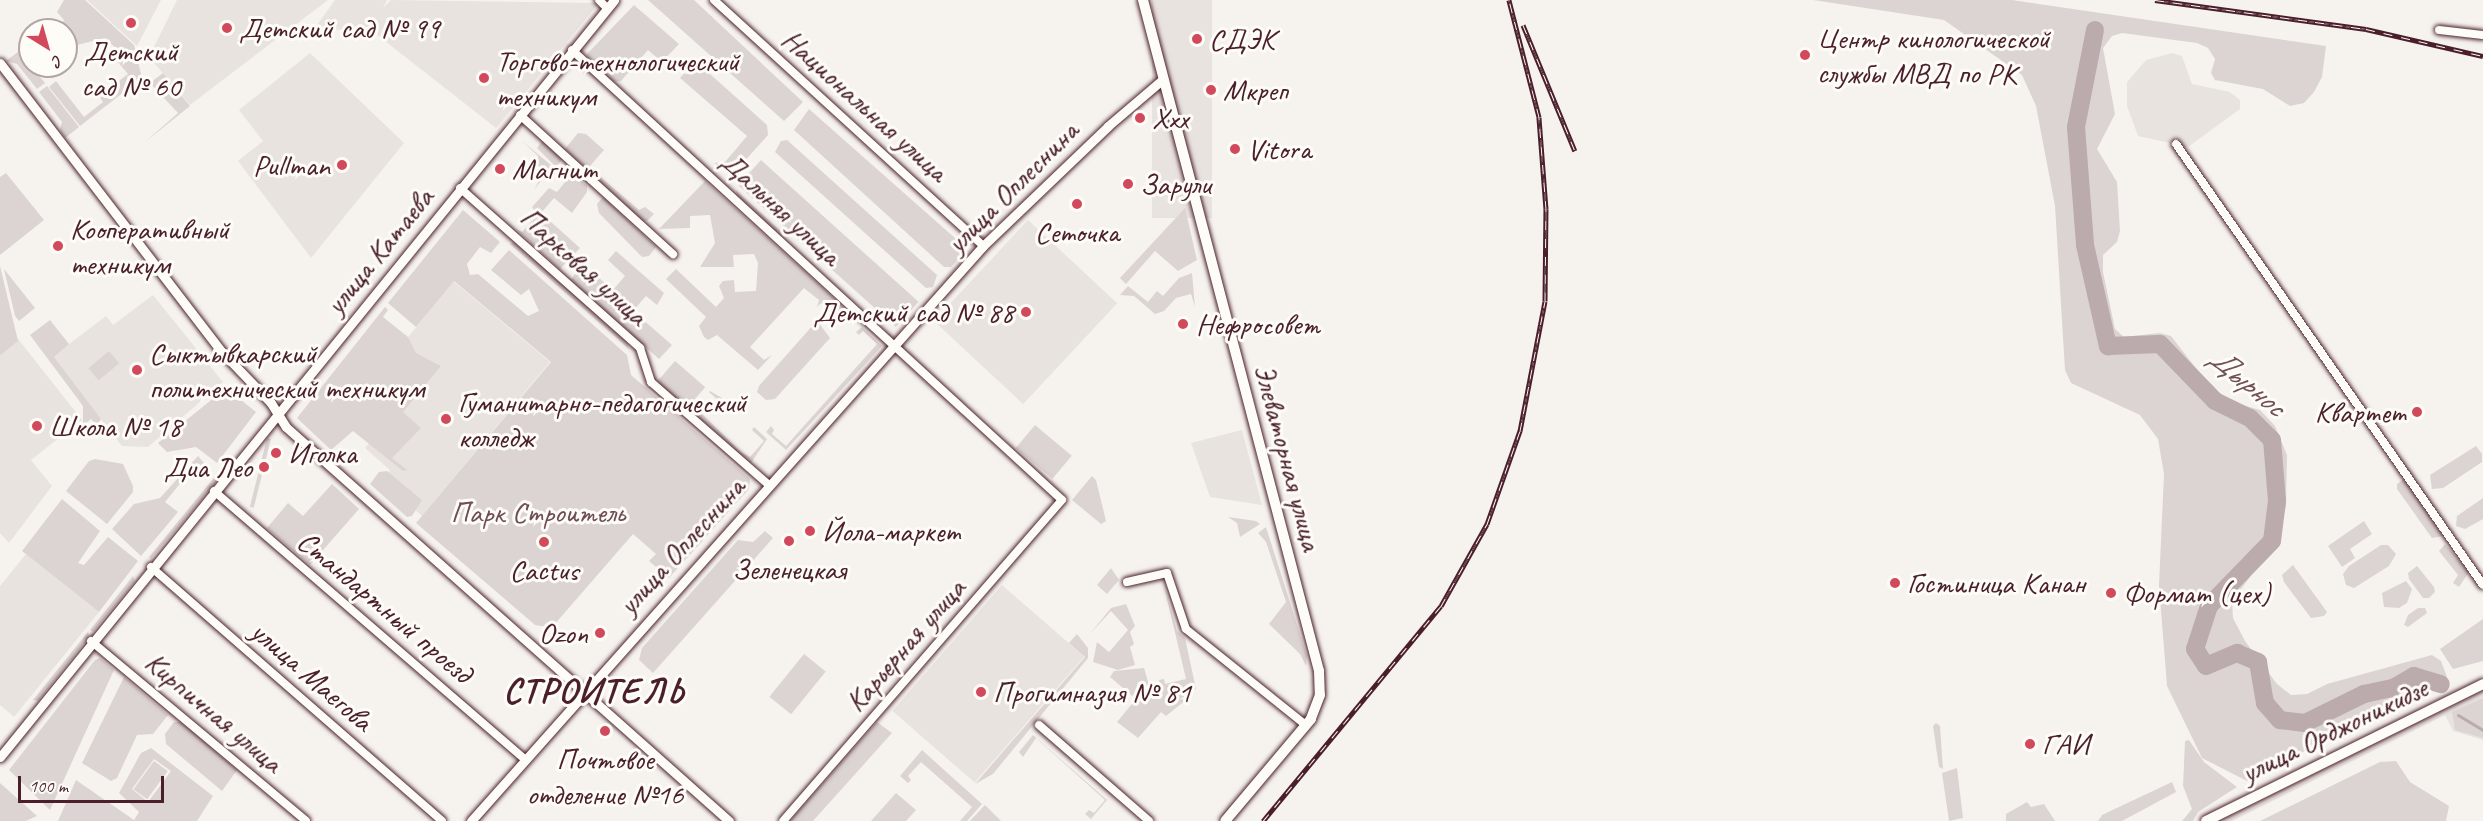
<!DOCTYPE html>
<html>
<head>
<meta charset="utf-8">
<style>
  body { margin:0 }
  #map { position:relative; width:2483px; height:821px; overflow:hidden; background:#f6f3ef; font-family:Caveat,sans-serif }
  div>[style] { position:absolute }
  .built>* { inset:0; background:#e9e3e0; transform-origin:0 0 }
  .green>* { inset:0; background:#dcd4d2; transform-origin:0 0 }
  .stream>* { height:3px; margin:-1.5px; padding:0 1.5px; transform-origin:1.5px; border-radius:1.5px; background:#bbabac }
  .river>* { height:18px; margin:-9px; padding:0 9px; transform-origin:9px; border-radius:9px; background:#bbabac }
  .roads { filter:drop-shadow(0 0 2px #4a1f2b) drop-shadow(0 0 2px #4a1f2b) }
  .minor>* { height:8px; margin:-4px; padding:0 4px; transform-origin:4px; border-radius:4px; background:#fdfcf7 }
  .tertiary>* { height:9px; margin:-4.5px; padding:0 4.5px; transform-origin:4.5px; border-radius:4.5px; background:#fdfcf7 }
  .secondary>* { height:10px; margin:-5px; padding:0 5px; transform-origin:5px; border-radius:5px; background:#fdfcf7 }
  .rail>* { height:5px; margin-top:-2.5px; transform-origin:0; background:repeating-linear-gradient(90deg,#fdfcf7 0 9px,#4a1f2b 0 18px); box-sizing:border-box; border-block:2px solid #4a1f2b }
  .dots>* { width:16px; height:16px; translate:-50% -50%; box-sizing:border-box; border:3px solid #fdfcf7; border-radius:50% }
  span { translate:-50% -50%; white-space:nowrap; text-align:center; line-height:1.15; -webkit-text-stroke:6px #fdfcf7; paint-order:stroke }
  .poi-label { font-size:30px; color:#4a1f2b }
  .left { translate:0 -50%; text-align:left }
  .right { translate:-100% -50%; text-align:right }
  .street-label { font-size:30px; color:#4a1f2b }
  .park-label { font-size:30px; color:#6e4c55 }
  .water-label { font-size:32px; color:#725058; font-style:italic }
  .district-label { font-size:36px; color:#4a1f2b; font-weight:700; letter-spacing:1.5px }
  .north { position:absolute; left:18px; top:18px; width:60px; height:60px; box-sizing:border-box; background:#fdfcf7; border:2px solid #b5a4a5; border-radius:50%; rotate:143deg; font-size:16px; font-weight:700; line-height:24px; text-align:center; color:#4a1f2b }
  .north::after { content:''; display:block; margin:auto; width:21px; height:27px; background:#d1495b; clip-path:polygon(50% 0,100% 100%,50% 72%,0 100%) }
  .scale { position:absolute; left:18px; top:776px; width:146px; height:27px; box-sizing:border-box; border:3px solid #4a1f2b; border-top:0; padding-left:8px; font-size:18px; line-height:21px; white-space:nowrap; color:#4a1f2b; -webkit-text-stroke:4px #fdfcf7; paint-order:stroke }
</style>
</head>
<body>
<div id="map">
  <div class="built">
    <i style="clip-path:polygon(87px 0,161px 0,137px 46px)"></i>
    <i style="clip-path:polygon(177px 0,328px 0,190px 105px,149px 57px)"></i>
    <i style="clip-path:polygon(335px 0,387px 0,383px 8px,391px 0,599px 3px,496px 128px,367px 27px,327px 31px,317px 25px)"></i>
    <i style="left:1152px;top:0;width:60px;height:218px"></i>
    <i style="clip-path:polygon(310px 53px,404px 143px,311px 258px,238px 161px,263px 141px,239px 110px)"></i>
    <i style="clip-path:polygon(2172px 53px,2182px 56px,2192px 84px,2230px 92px,2240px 100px,2240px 109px,2188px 147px,2138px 136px,2127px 106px,2127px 82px,2146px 60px)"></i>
    <i style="left:1028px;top:220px;width:122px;height:138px;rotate:43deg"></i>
    <i style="clip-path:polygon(453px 281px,550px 362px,422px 516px,382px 480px,390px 470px,365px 448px,413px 390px,385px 366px)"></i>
    <i style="clip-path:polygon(153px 295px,223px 382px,148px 447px,122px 446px,52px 357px,106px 316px,113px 325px)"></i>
    <i style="clip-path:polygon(0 316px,82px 420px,31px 460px,52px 486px,9px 543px,0 533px)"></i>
    <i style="clip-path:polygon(1242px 430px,1262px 505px,1210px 497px,1191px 443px)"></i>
    <i style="clip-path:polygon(26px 554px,99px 612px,14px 717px,0 705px,0 586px)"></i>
    <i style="left:1002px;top:585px;width:109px;height:167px;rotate:41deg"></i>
    <i style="clip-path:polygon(2483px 690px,2483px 740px,2453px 731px,2445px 715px,2232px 821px,2218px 821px)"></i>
  </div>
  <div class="green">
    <i style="clip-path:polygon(64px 0,85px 0,134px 45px,142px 78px,80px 126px,49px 87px,56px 81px,84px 117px,103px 102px,99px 96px,128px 74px,117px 61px,123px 55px,105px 38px,77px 45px,61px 26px,64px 20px,57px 12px)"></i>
    <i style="clip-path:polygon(648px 0,694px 0,803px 102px,784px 121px)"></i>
    <i style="clip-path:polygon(1813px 0,2012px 0,2326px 46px,2322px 77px,2314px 92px,2304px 103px,2290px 106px,2263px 89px,2215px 80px,2211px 73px,2215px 59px,2208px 48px,2197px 43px,2122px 33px,2112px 36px,2103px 48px,2115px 114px,2097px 149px,2117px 182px,2120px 231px,2117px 242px,2103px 255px,2103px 272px,2115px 329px,2124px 337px,2160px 333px,2171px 336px,2213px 390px,2239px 404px,2260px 410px,2275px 426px,2287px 455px,2286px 506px,2278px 540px,2232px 601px,2233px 618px,2245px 641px,2277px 684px,2291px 695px,2307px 694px,2327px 684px,2432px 655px,2441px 661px,2447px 677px,2247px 781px,2202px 758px,2167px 686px,2159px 585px,2164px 474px,2158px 439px,2140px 415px,2071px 383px,2065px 370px,2055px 206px,2036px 106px,2022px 75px,1944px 20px)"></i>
    <i style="clip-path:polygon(634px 5px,679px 44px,662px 62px,648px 50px,621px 81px,613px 82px,589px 61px,587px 54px)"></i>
    <i style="clip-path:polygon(19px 51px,45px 83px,37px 89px,17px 64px,6px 61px)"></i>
    <i style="clip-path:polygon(692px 64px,701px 66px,767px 125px,768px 135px,732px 175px,714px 163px,725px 162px,747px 136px,680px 78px)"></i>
    <i style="clip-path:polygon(163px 73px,190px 106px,145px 142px,178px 113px,150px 83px)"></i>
    <i style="clip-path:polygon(47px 86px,79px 127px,65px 138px,60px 130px,62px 122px,39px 92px)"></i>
    <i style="clip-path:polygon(809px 109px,964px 246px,966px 251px,951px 267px,944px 267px,794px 130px)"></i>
    <i style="clip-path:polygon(578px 133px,586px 134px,604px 150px,589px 167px,639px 210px,645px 207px,654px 214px,647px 221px,642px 221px,565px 149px)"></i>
    <i style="clip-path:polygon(521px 140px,552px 166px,534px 190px,544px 171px,537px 165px,538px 156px)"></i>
    <i style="clip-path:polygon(543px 140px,564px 157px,556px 167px,537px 148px)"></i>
    <i style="clip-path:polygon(787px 140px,937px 275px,933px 287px,926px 288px,775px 152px,781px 141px)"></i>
    <i style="left:761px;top:160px;width:212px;height:34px;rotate:42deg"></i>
    <i style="clip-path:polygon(568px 169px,587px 186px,587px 192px,572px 213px,554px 198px,541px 213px,580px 248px,560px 269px,516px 229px,522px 232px,537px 215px,532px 207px,549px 188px,557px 192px,570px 176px,565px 170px)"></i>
    <i style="clip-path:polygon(6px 173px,44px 220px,0 255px,0 177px)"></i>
    <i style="clip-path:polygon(705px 181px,849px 312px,842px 320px,821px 303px,817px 307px,819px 300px,804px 288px,750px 347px,764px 360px,772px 355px,758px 370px,717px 335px,708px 340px,704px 337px,699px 326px,706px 317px,666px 279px,676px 269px,716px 307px,724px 298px,719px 286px,723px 281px,734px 280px,735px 292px,756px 291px,758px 263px,754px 254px,733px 255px,734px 267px,700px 267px,715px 243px,710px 215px,690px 216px,690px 228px,659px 229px)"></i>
    <i style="clip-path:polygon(736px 190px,784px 234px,780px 235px,737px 196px)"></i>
    <i style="clip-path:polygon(603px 197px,656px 247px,649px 256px,642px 257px,599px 213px,597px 204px)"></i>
    <i style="clip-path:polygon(1185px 208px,1197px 260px,1178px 271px,1155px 251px,1126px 284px,1120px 278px)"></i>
    <i style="clip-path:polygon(463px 210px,500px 242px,491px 253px,480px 247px,467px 264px,470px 275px,478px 274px,528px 316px,539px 311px,529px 289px,521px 295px,491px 270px,509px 250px,627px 355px,631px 375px,750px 479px,749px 489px,669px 578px,649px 561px,656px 554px,633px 534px,554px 625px,547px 627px,535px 625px,416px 523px,551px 362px,454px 281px,416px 327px,388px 303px)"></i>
    <i style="clip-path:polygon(514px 242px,626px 340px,629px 349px,510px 244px)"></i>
    <i style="clip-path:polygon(616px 251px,664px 293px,657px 305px,646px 296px,633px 311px,672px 345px,659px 359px,571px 280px,582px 263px,613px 290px,625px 276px,608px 260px)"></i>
    <i style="clip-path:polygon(0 266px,18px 341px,1px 355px,0 354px)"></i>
    <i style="clip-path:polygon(4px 269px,35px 308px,19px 321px,15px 316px)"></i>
    <i style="clip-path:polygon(1192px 273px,1195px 307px,1191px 294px,1176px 298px,1164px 311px,1155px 314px,1134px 296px,1120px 295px,1128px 286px,1148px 302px,1157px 291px,1163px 296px,1179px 278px)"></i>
    <i style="clip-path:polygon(385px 307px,388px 310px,383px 317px,408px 337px,416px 353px,441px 366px,403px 412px,421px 428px,392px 458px,407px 470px,403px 471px,353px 431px,331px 450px,297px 418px)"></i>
    <i style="clip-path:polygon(50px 320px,69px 344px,54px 357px,101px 419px,97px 426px,91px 419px,83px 426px,83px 406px,30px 335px)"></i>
    <i style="clip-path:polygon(819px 323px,830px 338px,775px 399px,766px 400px,757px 392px,759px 386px,814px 324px)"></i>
    <i style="clip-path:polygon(862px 327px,882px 346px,786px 450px,766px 432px,771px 426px,774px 430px,772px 434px,786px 446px,877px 344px,863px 331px,859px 335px,856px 332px)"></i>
    <i style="left:109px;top:351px;width:16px;height:27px;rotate:50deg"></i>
    <i style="left:675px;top:361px;width:40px;height:28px;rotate:41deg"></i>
    <i style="clip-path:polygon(226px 388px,256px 412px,217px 463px,196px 447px,167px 452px,158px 443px)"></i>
    <i style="clip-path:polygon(710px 391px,722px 398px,719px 401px,709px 392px,696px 408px,741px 452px,750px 457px,764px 441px,752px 430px,754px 427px,767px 439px,751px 463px,692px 412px)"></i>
    <i style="left:1035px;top:425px;width:48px;height:30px;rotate:40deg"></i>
    <i style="left:267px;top:438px;width:4px;height:71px;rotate:14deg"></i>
    <i style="clip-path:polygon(2476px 446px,2482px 454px,2482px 462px,2443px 488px,2432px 489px,2430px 475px)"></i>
    <i style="clip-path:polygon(198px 456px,211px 471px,197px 463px,165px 502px,178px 512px,141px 556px,112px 529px,134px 504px,160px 498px)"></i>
    <i style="clip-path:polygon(95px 459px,123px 464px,133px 486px,133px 492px,107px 524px,66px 491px,89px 461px)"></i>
    <i style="clip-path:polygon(387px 471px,422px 500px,412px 516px,407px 517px,370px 484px,379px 472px)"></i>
    <i style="clip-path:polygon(217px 474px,219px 479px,151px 559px,149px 557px)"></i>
    <i style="clip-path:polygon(1092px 476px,1096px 480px,1106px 521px,1101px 524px,1072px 500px)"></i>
    <i style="clip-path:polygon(2404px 479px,2443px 536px,2432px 538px,2397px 489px,2397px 484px)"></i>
    <i style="clip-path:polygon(332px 484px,359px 509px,310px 565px,267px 528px,288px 503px,303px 516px)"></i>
    <i style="clip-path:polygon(2483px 498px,2483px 519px,2465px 529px,2456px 526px,2457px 516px)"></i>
    <i style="clip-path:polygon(62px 499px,100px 531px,78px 563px,84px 565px,108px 537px,138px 561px,99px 612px,22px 551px)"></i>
    <i style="clip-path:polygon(1228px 517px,1256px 521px,1260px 524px,1240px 537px,1237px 523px)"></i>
    <i style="clip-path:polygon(2364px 521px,2372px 534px,2350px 549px,2355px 558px,2342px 567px,2328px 546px)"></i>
    <i style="clip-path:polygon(1266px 527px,1307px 656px,1306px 666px,1300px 654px,1269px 624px,1286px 602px,1266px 542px,1258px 533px)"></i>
    <i style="clip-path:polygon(765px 531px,773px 538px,653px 673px,639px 660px,642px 648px,738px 540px,753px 542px)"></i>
    <i style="clip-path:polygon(2445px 544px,2469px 572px,2459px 587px,2453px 583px,2458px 575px,2439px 551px)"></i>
    <i style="clip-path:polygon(2381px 545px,2388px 545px,2396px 554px,2389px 566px,2354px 588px,2346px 585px,2343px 574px,2349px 566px)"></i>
    <i style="clip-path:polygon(2293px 565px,2327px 612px,2324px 616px,2311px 618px,2284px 582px,2282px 575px)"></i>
    <i style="clip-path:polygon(2417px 566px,2434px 587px,2435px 592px,2429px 598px,2423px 598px,2409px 579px,2408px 573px)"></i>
    <i style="clip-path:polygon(1111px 568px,1119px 580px,1107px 594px,1097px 585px)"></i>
    <i style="clip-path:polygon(133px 576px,135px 581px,93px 632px,90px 630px)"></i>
    <i style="clip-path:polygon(2406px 581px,2412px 589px,2407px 603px,2399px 608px,2384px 607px,2382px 593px)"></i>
    <i style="clip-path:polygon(1164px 586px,1177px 631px,1185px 638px,1196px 689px,1180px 699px,1186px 700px,1166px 716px,1161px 712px,1138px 738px,1117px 722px,1136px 699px,1110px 677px,1114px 671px,1144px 668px,1153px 699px,1163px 696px,1159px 680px,1164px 679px,1165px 684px,1186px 679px)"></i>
    <i style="clip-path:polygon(1126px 604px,1135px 626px,1130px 632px,1134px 644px,1130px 647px,1135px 665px,1118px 670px,1093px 662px,1097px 642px,1109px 652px,1128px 630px,1111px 611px,1089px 635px,1111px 608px)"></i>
    <i style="clip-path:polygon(2418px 608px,2425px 608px,2427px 613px,2408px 627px,2404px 625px,2408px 615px)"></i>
    <i style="clip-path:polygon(2483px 619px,2483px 661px,2453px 669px,2440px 649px)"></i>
    <i style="clip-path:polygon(88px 632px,89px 637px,38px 701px,33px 700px)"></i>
    <i style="clip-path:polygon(1077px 634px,1088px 648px,1088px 658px,993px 774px,975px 784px,1085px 657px,1069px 643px)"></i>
    <i style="left:804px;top:654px;width:28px;height:55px;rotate:39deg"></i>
    <i style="clip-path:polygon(100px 658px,114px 670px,50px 810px,9px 770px,95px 660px)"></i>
    <i style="clip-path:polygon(124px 677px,168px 715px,153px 734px,137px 735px,117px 778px,111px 781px,82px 763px)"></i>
    <i style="clip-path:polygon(2483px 698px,2483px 738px,2455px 730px,2452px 712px)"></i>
    <i style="clip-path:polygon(181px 722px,237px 770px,222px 791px,166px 744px,165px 734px,174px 722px)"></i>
    <i style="clip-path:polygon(877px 722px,892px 733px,813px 821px,790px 821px)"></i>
    <i style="clip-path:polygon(1936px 723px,1940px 726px,1943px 769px,1939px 767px,1933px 726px)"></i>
    <i style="clip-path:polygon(1033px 735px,1107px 800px,1091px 819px,1085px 814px,1089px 810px,1094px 813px,1105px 800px,1036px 738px,1023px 757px,1019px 752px)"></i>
    <i style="clip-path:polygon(2189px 740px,2204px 762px,2237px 787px,2198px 812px,2193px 821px,2182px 821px,2192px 809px,2183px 786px,2185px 741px)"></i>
    <i style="clip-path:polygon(evenodd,151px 748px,213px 796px,197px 821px,58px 821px,76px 780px,134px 820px,139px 812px,119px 793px,141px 753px,151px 748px,154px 759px,171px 771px,148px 802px,132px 789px,154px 759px)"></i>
    <i style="clip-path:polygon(922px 750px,982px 804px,967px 821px,960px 821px,972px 807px,921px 762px,908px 776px,911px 780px,908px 783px,900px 776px)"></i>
    <i style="left:154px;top:761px;width:17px;height:35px;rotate:36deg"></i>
    <i style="clip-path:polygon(2396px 761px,2410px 782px,2449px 806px,2446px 821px,2260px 821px,2380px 762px)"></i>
    <i style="clip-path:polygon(1957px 768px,1963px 818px,1949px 821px,1942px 773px)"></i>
    <i style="clip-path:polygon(2172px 782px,2176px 792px,2122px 821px,2098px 821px,2102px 815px)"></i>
    <i style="clip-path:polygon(0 783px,37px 816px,26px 821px,0 821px)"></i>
    <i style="clip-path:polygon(896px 793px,916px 810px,906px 821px,871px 821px)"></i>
    <i style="clip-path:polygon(2027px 802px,2031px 807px,2044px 804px,2055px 821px,2006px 821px,2006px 814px)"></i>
    <i style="clip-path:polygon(985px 805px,1001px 821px,970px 821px)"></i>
  </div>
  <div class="stream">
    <i style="left:2458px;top:715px;width:29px;rotate:31deg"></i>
  </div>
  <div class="river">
    <i style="left:2095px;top:30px;width:99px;rotate:101.1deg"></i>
    <i style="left:2076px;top:127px;width:118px;rotate:85.6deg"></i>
    <i style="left:2085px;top:245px;width:104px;rotate:77.2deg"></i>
    <i style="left:2108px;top:346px;width:52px;rotate:-2.2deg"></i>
    <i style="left:2160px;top:344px;width:79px;rotate:46deg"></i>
    <i style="left:2215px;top:401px;width:39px;rotate:26deg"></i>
    <i style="left:2250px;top:418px;width:31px;rotate:45deg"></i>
    <i style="left:2272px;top:440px;width:61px;rotate:85.3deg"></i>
    <i style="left:2277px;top:501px;width:40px;rotate:97.1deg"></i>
    <i style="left:2272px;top:541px;width:91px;rotate:134.1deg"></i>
    <i style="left:2209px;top:606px;width:45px;rotate:108deg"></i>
    <i style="left:2195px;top:649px;width:20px;rotate:57deg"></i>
    <i style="left:2206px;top:666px;width:34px;rotate:-23deg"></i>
    <i style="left:2237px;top:653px;width:23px;rotate:23deg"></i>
    <i style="left:2258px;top:662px;width:42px;rotate:80.3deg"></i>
    <i style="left:2265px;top:703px;width:23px;rotate:49deg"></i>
    <i style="left:2280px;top:720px;width:25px;rotate:7deg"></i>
    <i style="left:2305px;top:723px;width:66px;rotate:-26.2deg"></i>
    <i style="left:2364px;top:694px;width:30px;rotate:-12deg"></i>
    <i style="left:2393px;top:688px;width:24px;rotate:-30deg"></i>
    <i style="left:2414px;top:676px;width:28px;rotate:17deg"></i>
  </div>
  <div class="roads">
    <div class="minor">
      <i style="left:599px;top:0;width:11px;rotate:45deg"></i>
      <i style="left:714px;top:0;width:365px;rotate:42.4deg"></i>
      <i style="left:2439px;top:30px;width:44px;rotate:6.5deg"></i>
      <i style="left:572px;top:50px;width:665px;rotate:42.56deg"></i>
      <i style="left:1062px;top:500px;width:425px;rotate:131deg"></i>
      <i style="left:520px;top:115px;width:207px;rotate:42.3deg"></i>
      <i style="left:2176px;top:144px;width:537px;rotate:55.16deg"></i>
      <i style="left:460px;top:188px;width:241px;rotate:41.6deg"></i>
      <i style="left:640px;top:348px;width:36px;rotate:72deg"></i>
      <i style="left:651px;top:382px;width:155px;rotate:41.1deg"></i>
      <i style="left:214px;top:491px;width:411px;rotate:40.8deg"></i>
      <i style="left:151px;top:567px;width:386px;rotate:41.1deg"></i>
      <i style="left:1127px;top:582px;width:41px;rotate:-12.7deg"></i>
      <i style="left:1167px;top:573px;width:59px;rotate:71.3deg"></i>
      <i style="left:1186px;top:629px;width:154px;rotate:38.7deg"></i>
      <i style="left:91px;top:641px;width:280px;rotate:39.9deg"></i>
      <i style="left:1039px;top:725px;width:146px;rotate:41.1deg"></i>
    </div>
    <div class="tertiary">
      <i style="left:0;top:63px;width:363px;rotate:52.5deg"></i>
      <i style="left:221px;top:351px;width:72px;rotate:46.1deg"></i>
      <i style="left:271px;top:403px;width:28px;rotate:58deg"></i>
      <i style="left:286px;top:427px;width:593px;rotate:41.65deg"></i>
      <i style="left:0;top:757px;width:975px;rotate:-50.95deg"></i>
      <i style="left:471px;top:821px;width:770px;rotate:-48.32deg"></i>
      <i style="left:983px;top:246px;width:173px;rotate:-43.8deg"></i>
      <i style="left:1108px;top:126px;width:72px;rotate:-40.5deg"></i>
    </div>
    <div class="secondary">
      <i style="left:1143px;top:0;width:694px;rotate:75.3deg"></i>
      <i style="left:1319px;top:671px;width:24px;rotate:88deg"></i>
      <i style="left:1320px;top:695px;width:26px;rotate:111deg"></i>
      <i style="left:1311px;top:719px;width:133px;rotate:130.1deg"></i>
      <i style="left:2206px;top:821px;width:309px;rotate:-26.3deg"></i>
    </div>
  </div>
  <div class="rail">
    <i style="left:2155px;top:0;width:213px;rotate:7.8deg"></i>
    <i style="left:2366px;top:29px;width:120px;rotate:13deg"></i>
    <i style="left:1523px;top:25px;width:136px;rotate:67.6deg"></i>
    <i style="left:1263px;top:821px;width:279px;rotate:-50.4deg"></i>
    <i style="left:1441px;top:606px;width:94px;rotate:-60.7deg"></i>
    <i style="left:1487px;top:524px;width:99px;rotate:-70.5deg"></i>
    <i style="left:1520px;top:431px;width:132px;rotate:-79.1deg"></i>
    <i style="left:1545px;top:301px;width:92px;rotate:-89.4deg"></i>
    <i style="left:1546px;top:209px;width:92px;rotate:-94.4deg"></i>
    <i style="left:1539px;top:117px;width:121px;rotate:-104.4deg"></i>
  </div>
  <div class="dots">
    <i style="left:131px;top:23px;background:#d1495b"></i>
    <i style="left:227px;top:28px;background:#d1495b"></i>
    <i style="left:1197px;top:39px;background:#d1495b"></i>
    <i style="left:1805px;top:55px;background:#d1495b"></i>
    <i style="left:484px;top:78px;background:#d1495b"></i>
    <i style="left:1211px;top:90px;background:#d1495b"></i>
    <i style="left:1140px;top:118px;background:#d1495b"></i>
    <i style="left:1235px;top:149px;background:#d1495b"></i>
    <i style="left:342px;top:165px;background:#d1495b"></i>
    <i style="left:500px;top:169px;background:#d1495b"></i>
    <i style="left:1128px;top:184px;background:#d1495b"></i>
    <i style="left:1077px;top:204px;background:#d1495b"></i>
    <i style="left:58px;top:246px;background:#d1495b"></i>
    <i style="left:1026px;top:312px;background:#d1495b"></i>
    <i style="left:1183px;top:324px;background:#d1495b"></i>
    <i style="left:137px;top:370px;background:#d1495b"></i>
    <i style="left:2417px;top:412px;background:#d1495b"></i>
    <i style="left:446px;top:419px;background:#d1495b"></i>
    <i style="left:37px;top:426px;background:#d1495b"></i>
    <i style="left:276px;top:453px;background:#d1495b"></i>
    <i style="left:264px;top:467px;background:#d1495b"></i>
    <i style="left:810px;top:531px;background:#d1495b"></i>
    <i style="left:789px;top:541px;background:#d1495b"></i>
    <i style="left:544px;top:542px;background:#d1495b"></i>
    <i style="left:1895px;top:583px;background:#d1495b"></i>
    <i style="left:2111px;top:593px;background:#d1495b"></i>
    <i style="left:600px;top:633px;background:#d1495b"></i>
    <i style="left:981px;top:692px;background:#d1495b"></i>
    <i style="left:605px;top:731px;background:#d1495b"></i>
    <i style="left:2030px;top:744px;background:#d1495b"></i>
  </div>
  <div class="poi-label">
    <span class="left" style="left:239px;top:28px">Детский сад № 99</span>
    <span class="left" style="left:1817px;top:55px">Центр кинологической<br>службы МВД по РК</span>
    <span class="left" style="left:1209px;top:39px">СДЭК</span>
    <span style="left:131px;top:68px">Детский<br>сад № 60</span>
    <span class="left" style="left:496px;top:78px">Торгово-технологический<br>техникум</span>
    <span class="left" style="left:1223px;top:90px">Мкреп</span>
    <span class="left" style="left:1152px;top:118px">Xxx</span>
    <span class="left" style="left:1247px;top:149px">Vitora</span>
    <span class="right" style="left:330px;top:165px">Pullman</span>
    <span class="left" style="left:512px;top:169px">Магнит</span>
    <span class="left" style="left:1140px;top:184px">Зарули</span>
    <span class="left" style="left:70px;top:246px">Кооперативный<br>техникум</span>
    <span style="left:1077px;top:232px">Сеточка</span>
    <span class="right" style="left:1014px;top:312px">Детский сад № 88</span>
    <span class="left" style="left:1196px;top:324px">Нефросовет</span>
    <span class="left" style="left:149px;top:370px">Сыктывкарский<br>политехнический техникум</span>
    <span class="left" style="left:458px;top:419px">Гуманитарно-педагогический<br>колледж</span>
    <span class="right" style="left:2405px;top:412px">Квартет</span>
    <span class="left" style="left:49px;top:426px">Школа № 18</span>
    <span class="left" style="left:288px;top:453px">Иголка</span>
    <span class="right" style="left:252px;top:467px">Диа Лео</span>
    <span class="left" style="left:822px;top:531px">Йола-маркет</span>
    <span style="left:789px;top:569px">Зеленецкая</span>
    <span style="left:544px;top:570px">Cactus</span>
    <span class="left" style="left:1907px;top:583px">Гостиница Канан</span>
    <span class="left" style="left:2123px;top:593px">Формат (цех)</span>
    <span class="right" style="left:588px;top:633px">Ozon</span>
    <span class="left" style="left:993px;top:692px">Прогимназия № 81</span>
    <span class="left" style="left:2042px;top:744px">ГАИ</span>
    <span style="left:605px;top:776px">Почтовое<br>отделение №16</span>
  </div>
  <div class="street-label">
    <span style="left:865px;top:105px;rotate:42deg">Национальная улица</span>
    <span style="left:1012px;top:187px;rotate:-45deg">улица Оплеснина</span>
    <span style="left:781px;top:208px;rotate:43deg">Дальняя улица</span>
    <span style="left:379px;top:251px;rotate:-51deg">улица Катаева</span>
    <span style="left:584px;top:266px;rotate:42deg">Парковая улица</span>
    <span style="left:1288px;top:457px;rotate:75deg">Элеваторная улица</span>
    <span style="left:681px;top:546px;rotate:-48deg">улица Оплеснина</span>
    <span style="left:385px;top:607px;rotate:40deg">Стандартный проезд</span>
    <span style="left:905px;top:645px;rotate:-49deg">Карьерная улица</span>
    <span style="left:312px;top:676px;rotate:41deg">улица Маегова</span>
    <span style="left:214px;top:712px;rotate:40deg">Кирпичная улица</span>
    <span style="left:2334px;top:730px;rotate:-26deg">улица Орджоникидзе</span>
  </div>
  <div class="park-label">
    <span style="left:538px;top:512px">Парк Строитель</span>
  </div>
  <div class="water-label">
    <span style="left:2247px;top:382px;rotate:40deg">Дырнос</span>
  </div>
  <div class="district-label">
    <span style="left:594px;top:691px">СТРОИТЕЛЬ</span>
  </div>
  <div class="north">С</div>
  <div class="scale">100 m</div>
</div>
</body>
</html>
